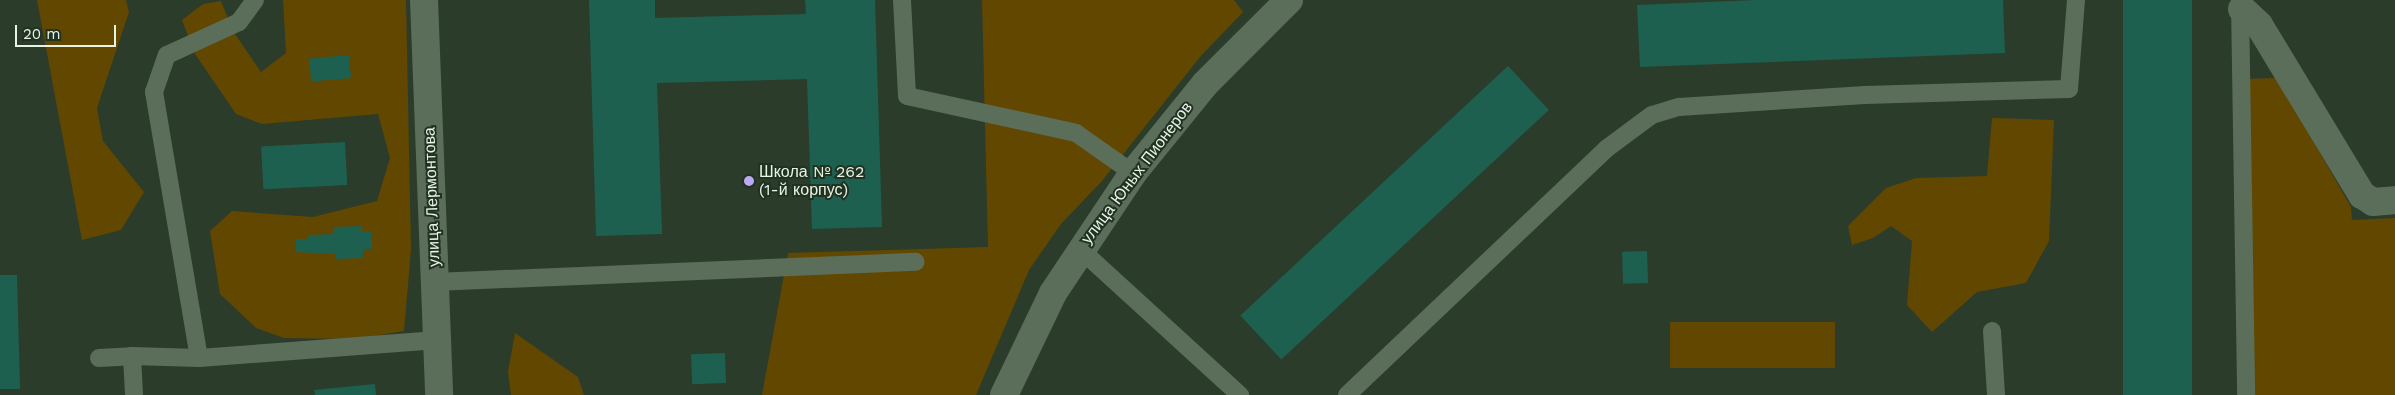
<!DOCTYPE html>
<html>
<head>
<meta charset="utf-8">
<style>
  body { margin:0 }
  #map { position:relative; width:2395px; height:395px; overflow:hidden; background:#2b3c2a; font-family:"Work Sans",sans-serif }
  div>[style] { position:absolute }
  .green>* { inset:0; background:#624701; transform-origin:0 0 }
  .building>* { inset:0; background:#1e6050; transform-origin:0 0 }
  .lane>* { height:18px; margin:-9px; padding:0 9px; transform-origin:9px; border-radius:9px; background:#5b6e5a }
  .street>* { height:28px; margin:-14px; padding:0 14px; transform-origin:14px; border-radius:14px; background:#5b6e5a }
  .secondary>* { height:28px; margin:-14px; padding:0 14px; transform-origin:14px; border-radius:14px; background:#5b6e5a }
  .dots>* { width:14px; height:14px; translate:-50% -50%; box-sizing:border-box; border:2px solid #213221; border-radius:50% }
  span { translate:-50% -50%; white-space:nowrap; text-align:center; line-height:1.15; -webkit-text-stroke:4px #213221; paint-order:stroke }
  .poi-label { font-size:16px; color:#e8f3e7 }
  .left { translate:0 -50%; text-align:left }
  .street-label { font-size:16px; color:#e8f3e7 }
  .scale { position:absolute; left:15px; top:25px; width:101px; height:22px; box-sizing:border-box; border:2px solid #e8f3e7; border-top:0; padding-left:6px; font-size:15px; line-height:18px; white-space:nowrap; color:#e8f3e7; -webkit-text-stroke:4px #213221; paint-order:stroke }
</style>
</head>
<body>
<div id="map">
  <div class="green">
    <i style="clip-path:polygon(37px 0,126px 0,129px 12px,97px 108px,103px 141px,144px 192px,121px 230px,82px 240px)"></i>
    <i style="clip-path:polygon(283px 0,406px 0,411px 250px,404px 331px,355px 339px,284px 338px,256px 328px,220px 294px,210px 231px,232px 211px,313px 217px,377px 201px,390px 158px,378px 114px,262px 124px,236px 114px,195px 54px,182px 20px,203px 4px,221px 1px,233px 31px,261px 72px,286px 53px)"></i>
    <i style="clip-path:polygon(982px 0,1234px 0,1243px 12px,1200px 57px,1102px 181px,1061px 224px,1029px 270px,976px 395px,762px 395px,788px 253px,988px 247px)"></i>
    <i style="clip-path:polygon(2277px 78px,2351px 207px,2352px 220px,2395px 218px,2395px 395px,2251px 395px,2243px 79px)"></i>
    <i style="clip-path:polygon(1992px 118px,2054px 120px,2049px 241px,2026px 283px,1977px 292px,1932px 332px,1907px 305px,1912px 241px,1891px 226px,1873px 238px,1852px 245px,1848px 226px,1886px 188px,1916px 178px,1987px 176px)"></i>
    <i style="left:1835px;top:322px;width:46px;height:165px;rotate:90deg"></i>
    <i style="clip-path:polygon(515px 333px,578px 377px,584px 395px,511px 395px,508px 372px)"></i>
  </div>
  <div class="building">
    <i style="clip-path:polygon(589px 0,655px 0,655px 18px,806px 14px,805px 0,875px 0,882px 227px,812px 229px,807px 79px,657px 83px,662px 234px,596px 236px)"></i>
    <i style="clip-path:polygon(1756px 0,2003px 0,2005px 53px,1640px 67px,1637px 5px)"></i>
    <i style="left:2123px;top:0;width:69px;height:395px"></i>
    <i style="left:349px;top:55px;width:23px;height:40px;rotate:85deg"></i>
    <i style="left:1508px;top:66px;width:60px;height:366px;rotate:47deg"></i>
    <i style="left:345px;top:142px;width:43px;height:84px;rotate:87deg"></i>
    <i style="clip-path:polygon(361px 226px,362px 231px,371px 231px,372px 240px,372px 249px,363px 249px,363px 258px,335px 259px,335px 254px,296px 252px,296px 239px,308px 239px,308px 235px,334px 234px,333px 227px)"></i>
    <i style="left:1647px;top:251px;width:32px;height:25px;rotate:88deg"></i>
    <i style="clip-path:polygon(0 275px,17px 275px,20px 389px,0 389px)"></i>
    <i style="left:725px;top:353px;width:30px;height:34px;rotate:88deg"></i>
    <i style="clip-path:polygon(375px 384px,376px 395px,315px 395px,314px 390px)"></i>
  </div>
  <div class="lane">
    <i style="left:902px;top:0;width:96px;rotate:87deg"></i>
    <i style="left:907px;top:96px;width:173px;rotate:12.3deg"></i>
    <i style="left:1076px;top:133px;width:70px;rotate:35.1deg"></i>
    <i style="left:2240px;top:3px;width:392px;rotate:89.1deg"></i>
    <i style="left:1080px;top:249px;width:217px;rotate:42.4deg"></i>
    <i style="left:435px;top:282px;width:481px;rotate:-2.4deg"></i>
    <i style="left:1992px;top:331px;width:64px;rotate:86.4deg"></i>
    <i style="left:132px;top:356px;width:39px;rotate:87deg"></i>
    <i style="left:99px;top:358px;width:33px;rotate:-3deg"></i>
    <i style="left:132px;top:356px;width:67px;rotate:1.7deg"></i>
    <i style="left:199px;top:358px;width:239px;rotate:-4.3deg"></i>
    <i style="left:199px;top:358px;width:270px;rotate:-99.6deg"></i>
    <i style="left:154px;top:92px;width:39px;rotate:-71deg"></i>
    <i style="left:167px;top:55px;width:79px;rotate:-24.6deg"></i>
    <i style="left:239px;top:22px;width:27px;rotate:-54deg"></i>
    <i style="left:1347px;top:395px;width:357px;rotate:-43.5deg"></i>
    <i style="left:1606px;top:149px;width:57px;rotate:-36.5deg"></i>
    <i style="left:1652px;top:115px;width:28px;rotate:-17deg"></i>
    <i style="left:1679px;top:107px;width:186px;rotate:-3.7deg"></i>
    <i style="left:1865px;top:95px;width:204px;rotate:-1.7deg"></i>
    <i style="left:2069px;top:89px;width:89px;rotate:-85.5deg"></i>
  </div>
  <div class="street">
    <i style="left:424px;top:0;width:395px;rotate:87.8deg"></i>
    <i style="left:2242px;top:9px;width:23px;rotate:43deg"></i>
    <i style="left:2259px;top:25px;width:199px;rotate:58.8deg"></i>
    <i style="left:2362px;top:195px;width:13px;rotate:32deg"></i>
    <i style="left:2373px;top:202px;width:22px;rotate:-5deg"></i>
  </div>
  <div class="secondary">
    <i style="left:1004px;top:395px;width:113px;rotate:-64.3deg"></i>
    <i style="left:1053px;top:293px;width:144px;rotate:-56.3deg"></i>
    <i style="left:1133px;top:173px;width:114px;rotate:-51deg"></i>
    <i style="left:1205px;top:84px;width:119px;rotate:-45deg"></i>
  </div>
  <div class="dots">
    <i style="left:749px;top:181px;background:#bca9f5"></i>
  </div>
  <div class="poi-label">
    <span class="left" style="left:759px;top:181px">Школа № 262<br>(1-й корпус)</span>
  </div>
  <div class="street-label">
    <span style="left:1137px;top:173px;rotate:-53deg">улица Юных Пионеров</span>
    <span style="left:432px;top:197px;rotate:-92deg">улица Лермонтова</span>
  </div>
  <div class="scale">20 m</div>
</div>
</body>
</html>
